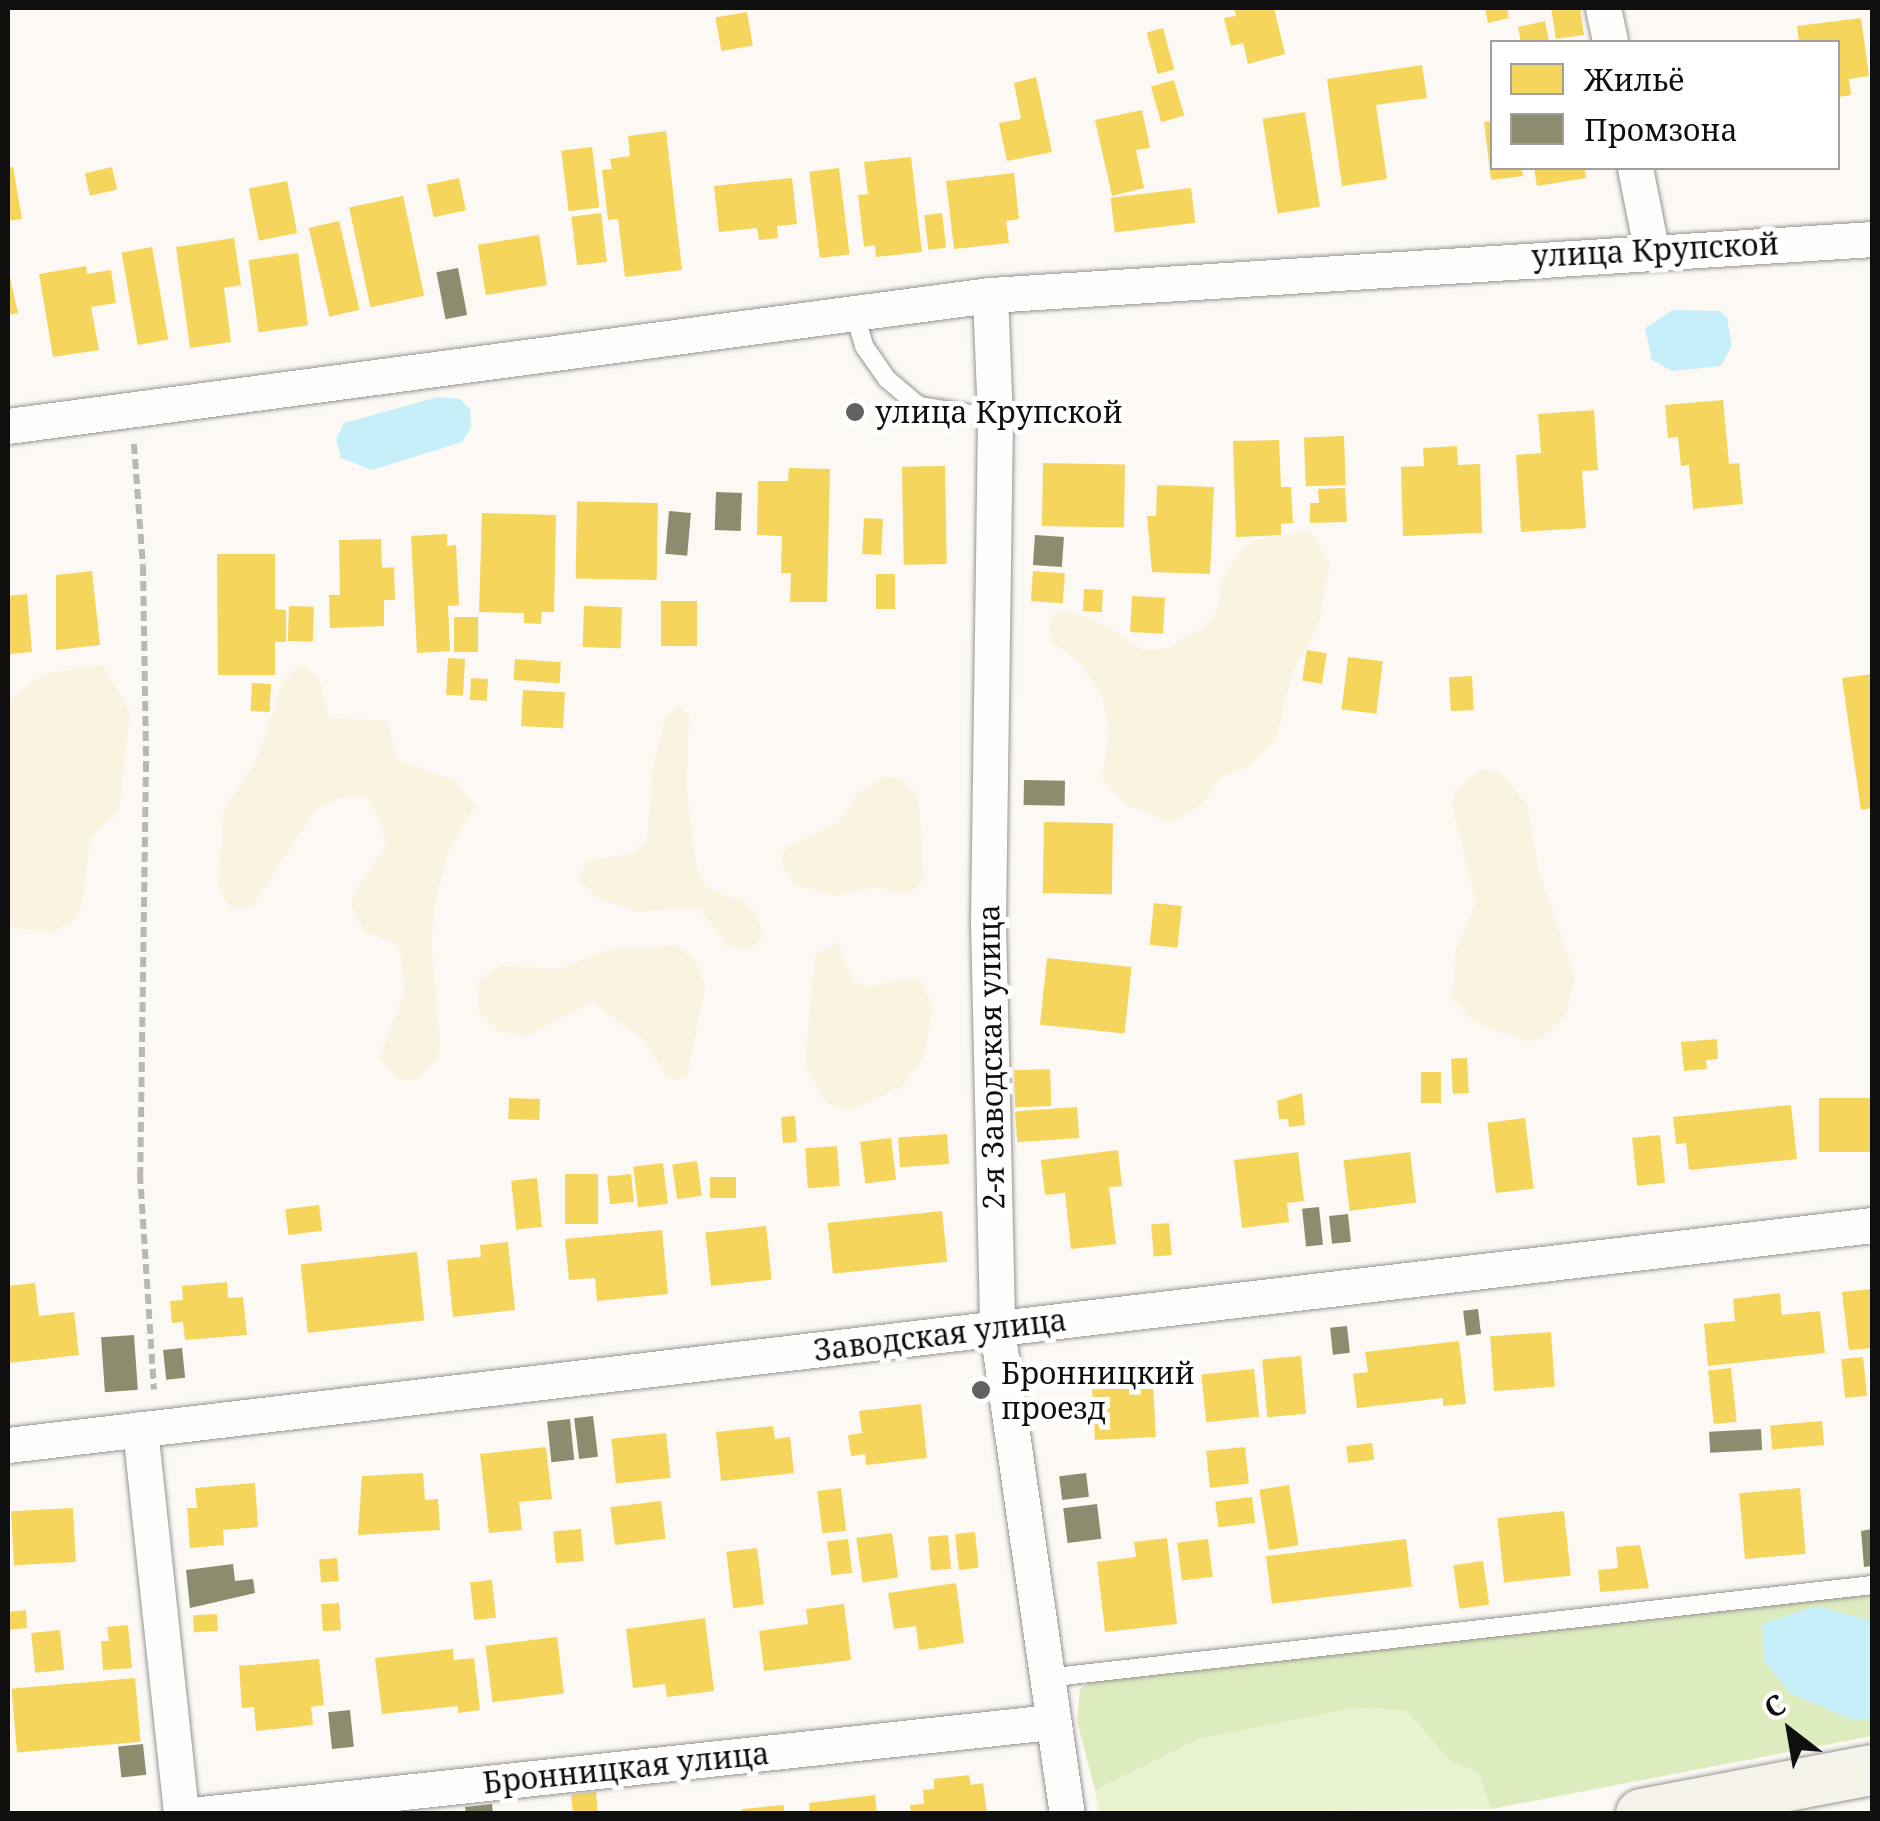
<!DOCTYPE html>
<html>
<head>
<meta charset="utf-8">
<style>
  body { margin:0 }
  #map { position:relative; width:1880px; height:1821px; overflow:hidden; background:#fcf9f4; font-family:"Noto Serif",serif }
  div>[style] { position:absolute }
  .farmland>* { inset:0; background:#faf3df }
  .green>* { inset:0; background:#eaf3d1 }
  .forest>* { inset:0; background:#dcecbe }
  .water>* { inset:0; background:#c6effa }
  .homes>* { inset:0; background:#f6d55c; transform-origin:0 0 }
  .industry>* { inset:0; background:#8c8c6e; transform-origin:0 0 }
  .path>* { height:6px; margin-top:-3px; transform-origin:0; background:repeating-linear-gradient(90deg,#b9b8b8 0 10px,transparent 0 15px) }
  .roads { filter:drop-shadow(0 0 2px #969492) drop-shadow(0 0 2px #969492) }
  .lane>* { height:18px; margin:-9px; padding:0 9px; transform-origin:9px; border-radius:9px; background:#fffefd }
  .street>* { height:35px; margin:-17.5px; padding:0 17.5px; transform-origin:17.5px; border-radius:17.5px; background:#fffefd }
  .secondary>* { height:50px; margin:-25px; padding:0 25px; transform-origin:25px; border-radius:25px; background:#f5f2ea }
  .dots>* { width:28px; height:28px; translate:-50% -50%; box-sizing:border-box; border:5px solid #fff; border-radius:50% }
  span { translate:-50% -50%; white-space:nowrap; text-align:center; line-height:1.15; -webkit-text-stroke:10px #fff; paint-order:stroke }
  .street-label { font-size:30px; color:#0f0f0f }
  .poi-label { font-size:30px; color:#0f0f0f }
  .left { translate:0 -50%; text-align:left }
  .frame { position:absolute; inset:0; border:10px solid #0f0f0f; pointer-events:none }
  .legend { position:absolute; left:1490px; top:40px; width:350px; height:130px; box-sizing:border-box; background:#fff; border:2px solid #9f9f9f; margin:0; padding:12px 18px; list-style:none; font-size:30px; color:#0f0f0f }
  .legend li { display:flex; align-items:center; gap:20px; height:50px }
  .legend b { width:50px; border:2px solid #9f9f9f }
  .north { position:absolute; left:1740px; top:1681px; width:100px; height:100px; -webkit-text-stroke:8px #fff; paint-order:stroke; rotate:329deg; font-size:28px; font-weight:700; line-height:40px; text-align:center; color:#0f0f0f }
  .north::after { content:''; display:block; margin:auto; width:35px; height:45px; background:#0f0f0f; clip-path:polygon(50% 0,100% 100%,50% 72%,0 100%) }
</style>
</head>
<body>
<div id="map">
  <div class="farmland">
    <i style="clip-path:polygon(1309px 531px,1330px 562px,1319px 623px,1292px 673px,1276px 739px,1250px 765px,1219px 778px,1201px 805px,1171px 823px,1125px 804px,1102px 779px,1109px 731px,1103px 697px,1081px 663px,1052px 643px,1049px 625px,1058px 610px,1091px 618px,1144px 650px,1165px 649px,1201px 630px,1217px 613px,1222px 580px,1241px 551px,1255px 540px)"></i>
    <i style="clip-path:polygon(301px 664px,320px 680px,329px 718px,387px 721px,398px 760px,455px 781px,475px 806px,448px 852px,436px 898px,431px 940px,440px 1043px,438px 1057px,418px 1080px,400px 1080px,379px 1058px,404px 994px,401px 953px,396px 942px,365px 932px,352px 908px,353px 895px,387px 843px,372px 803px,362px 796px,337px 799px,314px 811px,253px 906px,231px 909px,218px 887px,224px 810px,255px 764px,283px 682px)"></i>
    <i style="clip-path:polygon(103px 665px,130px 712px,119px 811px,90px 837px,83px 901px,73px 920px,54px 932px,14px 928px,8px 921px,8px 700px,46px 673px)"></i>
    <i style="clip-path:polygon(678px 704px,689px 717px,686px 788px,697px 872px,708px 889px,743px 902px,758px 916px,762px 936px,751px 950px,726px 945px,701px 909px,635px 911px,600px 899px,578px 880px,586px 861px,633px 853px,647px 841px,653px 769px,664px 721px)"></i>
    <i style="clip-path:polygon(1482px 769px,1500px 772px,1527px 804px,1538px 869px,1575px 976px,1567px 1012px,1542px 1038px,1526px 1041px,1475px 1022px,1452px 998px,1456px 948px,1476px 902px,1452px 808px,1454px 792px)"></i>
    <i style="clip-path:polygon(885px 777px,902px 779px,918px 797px,924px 876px,917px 887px,903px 894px,875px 887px,835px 896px,794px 884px,781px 861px,786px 847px,837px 824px,861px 790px)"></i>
    <i style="clip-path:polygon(838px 943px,853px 982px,869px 987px,912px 978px,923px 983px,932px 1008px,924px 1057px,902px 1086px,852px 1110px,827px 1103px,805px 1065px,815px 955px)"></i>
    <i style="clip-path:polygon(676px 945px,696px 961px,705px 987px,688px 1074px,677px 1080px,665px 1074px,645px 1041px,592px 1002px,525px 1037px,498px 1031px,478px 1009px,479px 981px,500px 966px,561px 969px,610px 949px)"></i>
  </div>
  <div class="green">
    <i style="clip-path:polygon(1359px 1707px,1407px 1710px,1450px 1761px,1478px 1772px,1491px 1809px,1099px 1814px,1095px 1790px,1198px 1739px)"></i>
  </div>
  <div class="forest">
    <i style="clip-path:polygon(1872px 1594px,1872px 1621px,1816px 1606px,1851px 1719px,1872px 1720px,1872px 1736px,1491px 1809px,1478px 1772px,1450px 1761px,1407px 1711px,1359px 1707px,1198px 1739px,1095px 1790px,1077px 1721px,1080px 1689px,1094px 1680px)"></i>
  </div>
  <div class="water">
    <i style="clip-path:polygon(1673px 310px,1720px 311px,1727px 318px,1732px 345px,1721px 366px,1672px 371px,1652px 360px,1645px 328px)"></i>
    <i style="clip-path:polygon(438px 397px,460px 399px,470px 409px,471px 427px,462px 442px,372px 470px,341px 458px,336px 439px,344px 423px)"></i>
    <i style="clip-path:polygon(1816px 1606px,1872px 1621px,1872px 1720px,1851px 1719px,1790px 1693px,1764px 1660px,1762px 1624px)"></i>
  </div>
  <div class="homes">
    <i style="clip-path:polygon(1234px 8px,1274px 8px,1285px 54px,1248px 64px,1243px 43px,1231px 46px,1224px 18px,1236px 16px)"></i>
    <i style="clip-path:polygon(1485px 8px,1507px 8px,1509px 18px,1488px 23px)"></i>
    <i style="clip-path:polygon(1551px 8px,1580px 8px,1584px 35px,1556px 39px)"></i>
    <i style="left:747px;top:12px;width:34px;height:32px;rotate:80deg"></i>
    <i style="clip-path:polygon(1861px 18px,1869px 76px,1849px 79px,1851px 95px,1838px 97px,1838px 42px,1799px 42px,1797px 26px)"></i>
    <i style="clip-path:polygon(1545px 21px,1549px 42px,1521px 42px,1518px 27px)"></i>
    <i style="left:1163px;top:28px;width:43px;height:17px;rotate:75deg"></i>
    <i style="clip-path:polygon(1422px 65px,1427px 98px,1376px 105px,1387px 179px,1342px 186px,1327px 79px)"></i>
    <i style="clip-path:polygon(1036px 77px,1052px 152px,1007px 161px,999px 123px,1021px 119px,1014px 83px)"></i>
    <i style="left:1174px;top:80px;width:37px;height:24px;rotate:74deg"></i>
    <i style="clip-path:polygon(1142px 110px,1150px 148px,1136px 150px,1144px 188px,1112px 196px,1095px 120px)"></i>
    <i style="left:1305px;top:112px;width:96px;height:43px;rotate:81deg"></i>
    <i style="clip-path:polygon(1492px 121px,1492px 168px,1522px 168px,1523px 176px,1491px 180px,1484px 122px)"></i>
    <i style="clip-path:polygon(666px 131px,682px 270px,625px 277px,618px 219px,608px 220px,602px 170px,612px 169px,610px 159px,630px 156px,628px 136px)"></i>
    <i style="left:592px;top:147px;width:61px;height:31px;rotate:83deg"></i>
    <i style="clip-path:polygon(911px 157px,922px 252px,876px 257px,875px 245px,864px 247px,858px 195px,868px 194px,864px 162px)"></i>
    <i style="clip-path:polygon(13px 167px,22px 219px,8px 221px,8px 168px)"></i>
    <i style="left:112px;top:167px;width:23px;height:28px;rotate:77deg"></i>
    <i style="left:839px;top:168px;width:87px;height:30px;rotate:83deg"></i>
    <i style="clip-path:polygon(1534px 168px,1585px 168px,1586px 178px,1537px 186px)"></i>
    <i style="clip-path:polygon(1014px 173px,1019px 219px,1006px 221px,1009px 243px,954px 249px,946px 181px)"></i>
    <i style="left:459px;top:178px;width:33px;height:33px;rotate:78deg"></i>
    <i style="clip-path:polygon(792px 178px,797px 224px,777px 226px,778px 238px,759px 240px,757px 228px,719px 232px,714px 186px)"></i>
    <i style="left:287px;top:181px;width:53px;height:39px;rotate:79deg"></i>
    <i style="left:1191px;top:188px;width:35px;height:81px;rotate:83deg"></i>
    <i style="left:403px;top:196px;width:102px;height:55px;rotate:78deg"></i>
    <i style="left:601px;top:213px;width:49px;height:30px;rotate:83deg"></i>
    <i style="left:942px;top:213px;width:35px;height:18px;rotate:83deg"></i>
    <i style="left:339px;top:221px;width:91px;height:31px;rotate:77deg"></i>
    <i style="left:539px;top:235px;width:51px;height:62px;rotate:81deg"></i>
    <i style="clip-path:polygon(234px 238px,241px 285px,224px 288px,231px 342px,190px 348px,176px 247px)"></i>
    <i style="left:152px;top:247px;width:94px;height:31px;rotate:80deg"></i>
    <i style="left:298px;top:253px;width:73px;height:50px;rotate:82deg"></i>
    <i style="clip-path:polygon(86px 266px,87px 274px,111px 270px,116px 303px,91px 307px,99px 350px,53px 357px,39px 274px)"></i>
    <i style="clip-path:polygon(8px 269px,18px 313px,8px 315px)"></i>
    <i style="clip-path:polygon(1723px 400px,1729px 464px,1739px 463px,1743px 504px,1693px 509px,1689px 465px,1681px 466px,1678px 437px,1668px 438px,1665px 405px)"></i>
    <i style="clip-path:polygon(1594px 410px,1598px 470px,1582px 471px,1586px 528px,1521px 532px,1516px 455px,1541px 453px,1538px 414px)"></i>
    <i style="left:1344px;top:436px;width:49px;height:40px;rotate:88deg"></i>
    <i style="clip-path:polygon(1279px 440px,1281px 487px,1291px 487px,1293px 523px,1281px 524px,1281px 535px,1236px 537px,1233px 441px)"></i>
    <i style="clip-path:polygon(1457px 446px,1458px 465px,1480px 464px,1482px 533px,1403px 536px,1401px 467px,1424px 466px,1423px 448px)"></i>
    <i style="left:1043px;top:463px;width:82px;height:63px;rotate:1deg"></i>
    <i style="left:945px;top:466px;width:98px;height:43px;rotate:89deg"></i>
    <i style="clip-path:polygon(789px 468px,830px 469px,827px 602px,790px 602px,791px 573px,781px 573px,782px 536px,757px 535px,758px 481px,788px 481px)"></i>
    <i style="clip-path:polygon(1157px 485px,1214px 487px,1210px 574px,1152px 572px,1147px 516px,1156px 516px)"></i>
    <i style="clip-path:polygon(1345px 488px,1347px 522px,1310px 523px,1310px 503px,1319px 503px,1318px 489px)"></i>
    <i style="left:658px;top:503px;width:77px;height:81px;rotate:91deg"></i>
    <i style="clip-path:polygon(482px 513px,556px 515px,554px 612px,542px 612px,541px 624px,524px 623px,524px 613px,479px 612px)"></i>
    <i style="left:864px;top:518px;width:19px;height:36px;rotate:3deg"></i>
    <i style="clip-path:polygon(447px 534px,447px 546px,456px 545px,459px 605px,448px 606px,450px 651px,417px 653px,411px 536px)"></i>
    <i style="clip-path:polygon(381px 539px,382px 568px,394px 567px,395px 600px,384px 600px,384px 626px,330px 628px,329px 595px,340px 595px,339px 540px)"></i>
    <i style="clip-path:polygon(217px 554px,275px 554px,275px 609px,286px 610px,286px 642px,275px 642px,275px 675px,218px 675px)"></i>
    <i style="clip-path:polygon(92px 571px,100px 645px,56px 650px,56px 575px)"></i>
    <i style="left:1033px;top:571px;width:32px;height:30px;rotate:4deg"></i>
    <i style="left:876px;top:574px;width:19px;height:35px"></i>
    <i style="left:1084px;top:589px;width:19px;height:22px;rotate:3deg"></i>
    <i style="clip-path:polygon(27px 594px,32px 652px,9px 654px,8px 596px)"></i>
    <i style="left:1132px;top:596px;width:33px;height:36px;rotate:3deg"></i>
    <i style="left:661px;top:601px;width:36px;height:45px"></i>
    <i style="left:289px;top:606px;width:25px;height:35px;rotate:2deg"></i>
    <i style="left:584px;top:606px;width:38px;height:41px;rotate:2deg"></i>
    <i style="left:454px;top:617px;width:24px;height:35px"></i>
    <i style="left:1307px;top:650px;width:20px;height:31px;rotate:9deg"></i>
    <i style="left:1348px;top:657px;width:35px;height:53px;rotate:7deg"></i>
    <i style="left:448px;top:658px;width:17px;height:37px;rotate:3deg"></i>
    <i style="left:515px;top:659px;width:46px;height:21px;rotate:4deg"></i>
    <i style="clip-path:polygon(1872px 674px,1872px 808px,1861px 810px,1842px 678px)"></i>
    <i style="left:1472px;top:676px;width:34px;height:23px;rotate:87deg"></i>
    <i style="left:471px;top:678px;width:17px;height:22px;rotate:3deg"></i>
    <i style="left:252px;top:683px;width:19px;height:28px;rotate:3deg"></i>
    <i style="left:523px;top:690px;width:42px;height:36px;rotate:3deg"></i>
    <i style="left:1044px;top:822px;width:69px;height:71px;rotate:1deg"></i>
    <i style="left:1154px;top:903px;width:28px;height:42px;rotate:6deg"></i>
    <i style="left:1047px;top:958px;width:85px;height:67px;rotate:6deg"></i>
    <i style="clip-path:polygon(1717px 1039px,1718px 1059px,1706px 1060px,1707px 1069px,1684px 1071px,1681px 1042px)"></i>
    <i style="left:1467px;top:1058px;width:35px;height:16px;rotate:87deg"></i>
    <i style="left:1050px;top:1069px;width:37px;height:36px;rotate:88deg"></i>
    <i style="left:1421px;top:1072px;width:20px;height:31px"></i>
    <i style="clip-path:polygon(1302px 1093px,1305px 1125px,1289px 1127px,1288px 1119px,1279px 1119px,1277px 1101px)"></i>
    <i style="left:509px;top:1098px;width:31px;height:21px;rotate:2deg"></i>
    <i style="left:1872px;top:1098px;width:54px;height:53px;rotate:90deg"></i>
    <i style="clip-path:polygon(1791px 1105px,1797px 1159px,1689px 1170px,1686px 1143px,1676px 1144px,1673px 1117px)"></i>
    <i style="left:1077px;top:1107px;width:31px;height:62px;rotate:86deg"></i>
    <i style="left:795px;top:1116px;width:26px;height:14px;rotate:86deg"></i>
    <i style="left:1525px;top:1118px;width:71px;height:38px;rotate:83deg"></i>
    <i style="left:947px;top:1134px;width:30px;height:49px;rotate:86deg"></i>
    <i style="left:1660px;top:1135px;width:48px;height:28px;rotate:84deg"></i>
    <i style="left:891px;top:1138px;width:42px;height:31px;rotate:83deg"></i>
    <i style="left:837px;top:1146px;width:40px;height:32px;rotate:86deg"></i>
    <i style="clip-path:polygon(1118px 1150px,1122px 1186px,1109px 1187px,1116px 1244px,1071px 1249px,1065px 1193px,1045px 1195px,1041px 1160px)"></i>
    <i style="clip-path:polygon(1298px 1152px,1304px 1201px,1287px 1203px,1289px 1222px,1242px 1228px,1234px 1160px)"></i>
    <i style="left:1410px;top:1152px;width:51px;height:67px;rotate:83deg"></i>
    <i style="left:697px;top:1161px;width:35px;height:25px;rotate:82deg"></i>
    <i style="left:663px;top:1163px;width:41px;height:30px;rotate:83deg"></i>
    <i style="left:565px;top:1174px;width:33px;height:50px"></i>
    <i style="left:631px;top:1174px;width:28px;height:24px;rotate:84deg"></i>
    <i style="left:736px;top:1177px;width:21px;height:26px;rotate:90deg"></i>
    <i style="left:537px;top:1178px;width:49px;height:26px;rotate:84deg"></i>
    <i style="left:319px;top:1205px;width:26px;height:34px;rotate:83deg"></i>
    <i style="left:942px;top:1211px;width:51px;height:115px;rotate:84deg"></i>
    <i style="left:1169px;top:1223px;width:32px;height:18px;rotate:85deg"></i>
    <i style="left:766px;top:1226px;width:54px;height:61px;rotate:84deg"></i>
    <i style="clip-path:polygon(662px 1230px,668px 1294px,597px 1301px,595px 1278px,569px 1280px,565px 1239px)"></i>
    <i style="clip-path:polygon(508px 1242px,515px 1310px,453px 1317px,447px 1260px,481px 1257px,480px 1245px)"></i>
    <i style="left:417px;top:1252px;width:69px;height:117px;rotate:84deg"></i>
    <i style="clip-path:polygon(227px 1282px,228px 1298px,243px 1297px,247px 1335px,185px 1340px,183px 1322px,172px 1323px,170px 1301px,183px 1300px,182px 1286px)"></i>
    <i style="clip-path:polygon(35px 1283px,39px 1316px,74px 1312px,79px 1355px,8px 1363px,8px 1286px)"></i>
    <i style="clip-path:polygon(1872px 1289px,1872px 1348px,1849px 1350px,1842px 1292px)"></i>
    <i style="clip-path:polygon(1780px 1293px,1782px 1315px,1820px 1311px,1825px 1353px,1708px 1366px,1704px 1324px,1735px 1321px,1733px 1299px)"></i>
    <i style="left:1551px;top:1332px;width:55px;height:61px;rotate:86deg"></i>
    <i style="clip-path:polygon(1459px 1341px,1466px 1404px,1443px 1406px,1443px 1398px,1357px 1408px,1353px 1374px,1368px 1372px,1365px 1352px)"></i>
    <i style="left:1301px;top:1356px;width:58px;height:39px;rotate:85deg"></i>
    <i style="left:1863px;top:1357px;width:39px;height:22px;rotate:84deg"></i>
    <i style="left:1731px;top:1368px;width:54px;height:23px;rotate:84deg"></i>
    <i style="left:1254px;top:1369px;width:48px;height:53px;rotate:84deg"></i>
    <i style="left:1153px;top:1383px;width:54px;height:61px;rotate:87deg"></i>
    <i style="clip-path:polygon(921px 1404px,927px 1458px,866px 1465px,865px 1454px,851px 1456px,848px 1435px,862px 1433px,859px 1411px)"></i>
    <i style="left:1822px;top:1421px;width:24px;height:52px;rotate:85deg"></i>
    <i style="clip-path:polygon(773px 1426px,775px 1439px,790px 1437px,794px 1473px,721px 1481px,716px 1432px)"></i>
    <i style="left:666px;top:1433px;width:45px;height:55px;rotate:84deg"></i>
    <i style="left:1372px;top:1443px;width:17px;height:26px;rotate:83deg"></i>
    <i style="clip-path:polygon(546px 1447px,552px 1499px,519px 1502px,522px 1530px,489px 1533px,480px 1454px)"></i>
    <i style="left:1245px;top:1447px;width:37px;height:39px;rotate:84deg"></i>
    <i style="clip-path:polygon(423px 1473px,425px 1500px,438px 1499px,440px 1530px,358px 1535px,362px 1476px)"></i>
    <i style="clip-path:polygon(255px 1483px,258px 1527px,223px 1530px,224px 1545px,190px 1548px,187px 1508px,197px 1508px,195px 1488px)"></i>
    <i style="left:1289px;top:1485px;width:61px;height:30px;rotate:81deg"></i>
    <i style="left:841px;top:1488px;width:43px;height:24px;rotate:83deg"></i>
    <i style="left:1800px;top:1488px;width:66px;height:61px;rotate:85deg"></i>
    <i style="left:1252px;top:1497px;width:26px;height:37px;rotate:83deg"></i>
    <i style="left:661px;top:1501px;width:38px;height:51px;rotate:83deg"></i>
    <i style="left:73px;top:1508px;width:54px;height:62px;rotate:87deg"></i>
    <i style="left:1564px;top:1511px;width:65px;height:67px;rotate:84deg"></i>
    <i style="left:581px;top:1529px;width:32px;height:28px;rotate:85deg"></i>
    <i style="left:975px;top:1532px;width:36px;height:20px;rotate:84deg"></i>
    <i style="left:892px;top:1533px;width:45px;height:36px;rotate:82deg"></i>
    <i style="left:948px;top:1535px;width:34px;height:20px;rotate:85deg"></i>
    <i style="clip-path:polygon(1167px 1538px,1177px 1624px,1105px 1632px,1097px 1562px,1136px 1557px,1134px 1542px)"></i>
    <i style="left:848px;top:1539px;width:34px;height:21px;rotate:83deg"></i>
    <i style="left:1208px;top:1539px;width:38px;height:31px;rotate:83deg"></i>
    <i style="left:1406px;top:1539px;width:48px;height:141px;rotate:83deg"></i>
    <i style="clip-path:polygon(1640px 1545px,1649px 1588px,1600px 1592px,1598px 1570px,1618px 1568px,1616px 1547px)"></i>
    <i style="left:757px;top:1548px;width:57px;height:31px;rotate:83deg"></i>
    <i style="left:337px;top:1558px;width:23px;height:18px;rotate:85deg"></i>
    <i style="left:1483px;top:1561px;width:44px;height:30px;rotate:82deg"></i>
    <i style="left:492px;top:1580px;width:38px;height:22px;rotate:84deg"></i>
    <i style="clip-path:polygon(956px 1583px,964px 1643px,919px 1650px,916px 1626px,894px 1629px,888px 1593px)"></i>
    <i style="left:339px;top:1603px;width:27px;height:18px;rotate:86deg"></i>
    <i style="clip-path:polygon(844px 1604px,851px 1660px,764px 1671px,759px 1631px,808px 1624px,806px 1609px)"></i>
    <i style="clip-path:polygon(26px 1610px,27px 1628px,8px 1630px,8px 1612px)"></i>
    <i style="left:217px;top:1614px;width:17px;height:24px;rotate:87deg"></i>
    <i style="clip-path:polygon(705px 1618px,714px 1691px,667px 1697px,665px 1684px,633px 1688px,626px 1629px)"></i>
    <i style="clip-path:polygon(128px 1625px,132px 1668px,103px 1670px,101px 1641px,109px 1641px,107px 1627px)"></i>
    <i style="left:60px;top:1630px;width:40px;height:29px;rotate:84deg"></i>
    <i style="left:557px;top:1637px;width:57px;height:72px;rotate:83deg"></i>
    <i style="clip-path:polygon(453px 1649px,454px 1660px,474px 1658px,480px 1710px,458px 1713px,458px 1706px,382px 1714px,375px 1658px)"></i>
    <i style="clip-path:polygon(319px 1659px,324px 1705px,311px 1707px,313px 1725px,256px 1731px,254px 1707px,242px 1708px,239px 1666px)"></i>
    <i style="left:135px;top:1678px;width:64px;height:124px;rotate:85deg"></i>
    <i style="clip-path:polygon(969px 1775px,971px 1785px,983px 1783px,987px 1814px,911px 1814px,910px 1805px,924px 1804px,923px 1790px,934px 1789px,934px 1779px)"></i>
    <i style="clip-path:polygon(596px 1792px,598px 1814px,573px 1814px,571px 1795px)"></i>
    <i style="clip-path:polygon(875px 1795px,877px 1814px,810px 1814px,809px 1803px)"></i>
    <i style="clip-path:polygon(784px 1805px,784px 1814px,742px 1814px,742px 1809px)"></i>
  </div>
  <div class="industry">
    <i style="left:458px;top:268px;width:48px;height:22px;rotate:79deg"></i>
    <i style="left:716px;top:492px;width:26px;height:38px;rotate:2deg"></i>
    <i style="left:669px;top:511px;width:22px;height:43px;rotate:5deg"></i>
    <i style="left:1035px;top:535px;width:29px;height:30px;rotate:4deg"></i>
    <i style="left:1024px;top:780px;width:41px;height:25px;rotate:1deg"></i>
    <i style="left:1319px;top:1207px;width:38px;height:17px;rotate:84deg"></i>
    <i style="left:1348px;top:1214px;width:28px;height:19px;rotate:84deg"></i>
    <i style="left:1478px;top:1309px;width:25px;height:15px;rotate:83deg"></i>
    <i style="left:1347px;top:1326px;width:27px;height:17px;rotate:84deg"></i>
    <i style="left:134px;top:1335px;width:55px;height:33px;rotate:86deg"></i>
    <i style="left:182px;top:1348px;width:30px;height:19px;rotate:84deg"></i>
    <i style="left:593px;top:1416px;width:41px;height:19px;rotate:83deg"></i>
    <i style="left:570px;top:1419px;width:41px;height:23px;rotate:84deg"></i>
    <i style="left:1761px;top:1429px;width:21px;height:52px;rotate:87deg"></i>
    <i style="left:1086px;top:1473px;width:24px;height:27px;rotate:83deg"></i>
    <i style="left:1097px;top:1504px;width:35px;height:34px;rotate:83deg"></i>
    <i style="clip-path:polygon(1872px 1529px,1872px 1566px,1864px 1567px,1861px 1531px)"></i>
    <i style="clip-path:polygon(233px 1564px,235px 1581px,253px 1579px,255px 1593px,190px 1608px,186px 1570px)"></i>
    <i style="left:350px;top:1710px;width:37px;height:22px;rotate:84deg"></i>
    <i style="left:143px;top:1744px;width:31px;height:25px;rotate:84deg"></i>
    <i style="clip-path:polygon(492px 1804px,493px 1814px,466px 1814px,465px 1807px)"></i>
  </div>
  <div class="path">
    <i style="left:134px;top:444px;width:122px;rotate:85.8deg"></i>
    <i style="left:143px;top:566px;width:196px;rotate:89.1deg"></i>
    <i style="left:146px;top:762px;width:412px;rotate:90.8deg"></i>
    <i style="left:140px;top:1174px;width:216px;rotate:86.3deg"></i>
  </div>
  <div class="roads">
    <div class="lane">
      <i style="left:853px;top:309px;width:39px;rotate:73deg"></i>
      <i style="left:864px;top:346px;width:40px;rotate:55.1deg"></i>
      <i style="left:887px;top:379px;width:42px;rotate:40.2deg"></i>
      <i style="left:919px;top:406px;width:77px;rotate:9deg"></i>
      <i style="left:1046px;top:1678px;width:831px;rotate:-6.42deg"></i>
    </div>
    <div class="street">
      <i style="left:1603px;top:8px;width:35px;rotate:78deg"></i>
      <i style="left:1635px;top:168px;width:82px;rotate:78.7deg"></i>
      <i style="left:990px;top:295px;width:123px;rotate:87.7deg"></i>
      <i style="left:995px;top:418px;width:504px;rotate:90.8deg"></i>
      <i style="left:988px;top:922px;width:407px;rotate:88.7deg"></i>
      <i style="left:997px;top:1329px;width:490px;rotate:81.8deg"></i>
      <i style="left:8px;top:426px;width:991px;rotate:-7.6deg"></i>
      <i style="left:990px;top:295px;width:884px;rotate:-3.63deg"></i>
      <i style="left:140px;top:1429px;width:387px;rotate:83.9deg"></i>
      <i style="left:8px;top:1445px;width:1877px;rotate:-6.73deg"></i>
      <i style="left:201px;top:1814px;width:855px;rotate:-6.18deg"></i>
    </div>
    <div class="secondary">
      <i style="left:1641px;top:1814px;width:235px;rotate:-10.8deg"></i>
    </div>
  </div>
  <div class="dots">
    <i style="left:855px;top:412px;background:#62615f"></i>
    <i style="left:981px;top:1390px;background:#62615f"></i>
  </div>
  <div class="street-label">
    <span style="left:1655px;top:250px;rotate:-3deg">улица Крупской</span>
    <span style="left:991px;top:1057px;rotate:-91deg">2-я Заводская улица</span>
    <span style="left:940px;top:1335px;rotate:-7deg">Заводская улица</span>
    <span style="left:626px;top:1768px;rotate:-6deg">Бронницкая улица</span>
  </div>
  <div class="poi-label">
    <span class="left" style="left:875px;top:412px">улица Крупской</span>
    <span class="left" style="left:1001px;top:1390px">Бронницкий<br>проезд</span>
  </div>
  <div class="frame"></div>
  <ul class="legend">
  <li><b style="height:28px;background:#f6d55c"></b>Жильё</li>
  <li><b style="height:28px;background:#8c8c6e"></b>Промзона</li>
  </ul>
  <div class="north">С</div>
</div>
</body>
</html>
